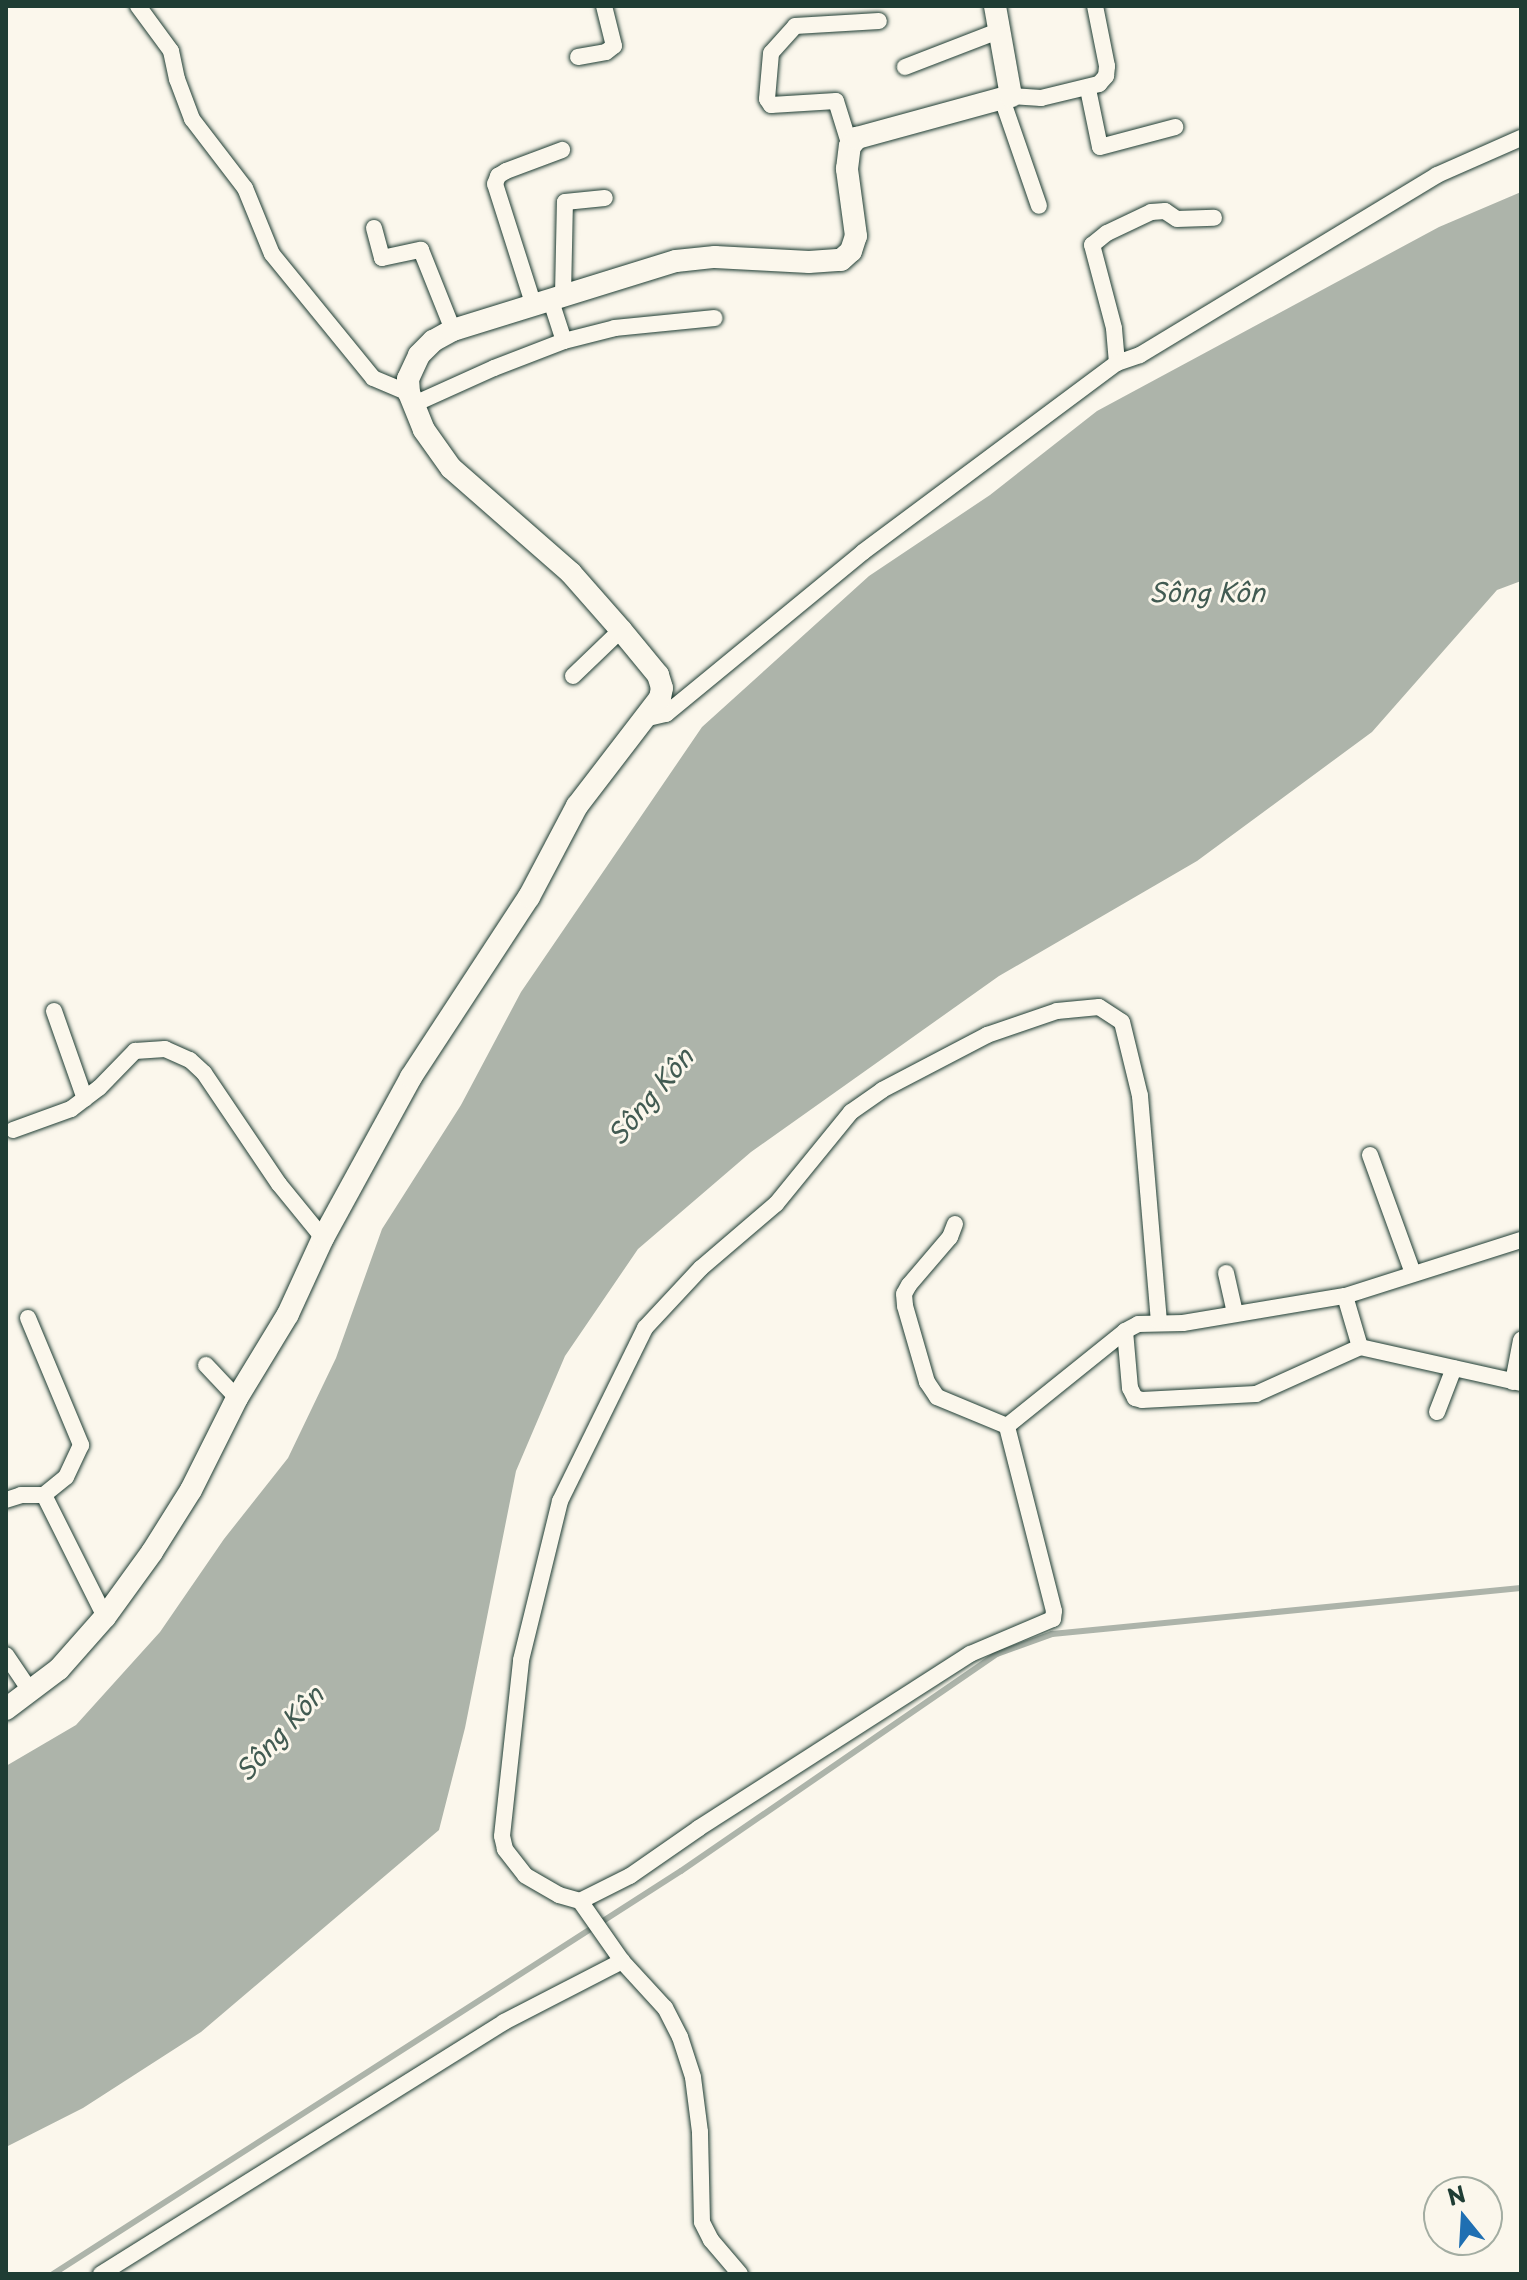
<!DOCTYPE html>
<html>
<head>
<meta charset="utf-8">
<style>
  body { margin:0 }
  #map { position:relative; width:1527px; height:2280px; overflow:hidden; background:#fbf7ec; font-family:"Playpen Sans",sans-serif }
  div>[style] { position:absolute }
  .water>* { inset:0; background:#adb4aa }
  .stream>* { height:6px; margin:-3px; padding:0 3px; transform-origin:3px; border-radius:3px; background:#adb4aa }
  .roads { filter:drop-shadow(0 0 2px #1f3d34) drop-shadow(0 0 2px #1f3d34) }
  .street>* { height:16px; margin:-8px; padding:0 8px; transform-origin:8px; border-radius:8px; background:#fbf7ec }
  .secondary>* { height:22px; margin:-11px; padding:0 11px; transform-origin:11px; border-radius:11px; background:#fbf7ec }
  span { translate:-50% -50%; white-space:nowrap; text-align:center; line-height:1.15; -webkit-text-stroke:6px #fbf7ec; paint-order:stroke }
  .water-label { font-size:26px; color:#425b52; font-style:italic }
  .frame { position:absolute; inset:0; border:8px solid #1f3d34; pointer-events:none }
  .north { position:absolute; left:1423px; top:2176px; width:80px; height:80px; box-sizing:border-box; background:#fbf7ec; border:2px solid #a3ada2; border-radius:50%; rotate:342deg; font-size:22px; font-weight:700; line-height:32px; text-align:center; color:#1f3d34 }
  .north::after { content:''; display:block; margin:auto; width:28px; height:36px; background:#1f6fb2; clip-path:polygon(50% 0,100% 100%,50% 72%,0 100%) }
</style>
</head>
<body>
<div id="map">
  <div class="water">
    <i style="clip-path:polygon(1521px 192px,1521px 581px,1497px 590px,1372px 732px,1197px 861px,999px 976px,751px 1152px,638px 1249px,565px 1356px,516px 1471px,465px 1728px,439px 1830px,201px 2032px,83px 2108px,6px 2147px,6px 1766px,76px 1725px,160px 1632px,224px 1539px,288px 1458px,336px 1358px,382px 1229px,461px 1105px,521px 992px,702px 727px,869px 576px,990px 495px,1097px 411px,1439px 227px)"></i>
  </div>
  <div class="stream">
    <i style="left:53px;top:2274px;width:746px;rotate:-32.69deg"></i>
    <i style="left:681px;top:1871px;width:383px;rotate:-34.5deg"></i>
    <i style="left:997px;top:1654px;width:59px;rotate:-20deg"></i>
    <i style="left:1052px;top:1634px;width:471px;rotate:-5.6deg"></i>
  </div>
  <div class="roads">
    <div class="street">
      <i style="left:138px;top:6px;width:56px;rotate:53.7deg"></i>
      <i style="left:171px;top:51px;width:29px;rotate:78deg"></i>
      <i style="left:177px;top:79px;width:43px;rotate:69.4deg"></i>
      <i style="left:192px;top:119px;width:87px;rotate:52.5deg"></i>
      <i style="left:245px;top:188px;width:71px;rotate:67.8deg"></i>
      <i style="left:272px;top:254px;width:160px;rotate:50.8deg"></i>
      <i style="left:373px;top:378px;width:39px;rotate:23deg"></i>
      <i style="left:578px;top:57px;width:28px;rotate:-10deg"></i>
      <i style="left:606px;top:52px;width:10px;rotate:-37deg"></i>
      <i style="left:614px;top:46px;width:41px;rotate:-104deg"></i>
      <i style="left:905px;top:67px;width:103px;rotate:-21.1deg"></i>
      <i style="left:1088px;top:89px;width:59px;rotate:78.3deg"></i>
      <i style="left:1100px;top:147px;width:78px;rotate:-14.9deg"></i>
      <i style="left:1011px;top:96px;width:30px;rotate:4deg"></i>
      <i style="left:1041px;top:98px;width:60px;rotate:-13.6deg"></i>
      <i style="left:1099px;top:84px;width:11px;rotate:-49deg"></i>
      <i style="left:1106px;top:76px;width:10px;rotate:-84deg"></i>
      <i style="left:1107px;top:66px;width:61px;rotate:-101.3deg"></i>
      <i style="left:1002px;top:99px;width:113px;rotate:70.9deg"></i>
      <i style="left:850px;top:146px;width:47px;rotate:-107.3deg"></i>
      <i style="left:836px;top:101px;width:65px;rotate:176.5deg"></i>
      <i style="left:771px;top:105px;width:7px;rotate:-124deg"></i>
      <i style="left:767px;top:99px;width:46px;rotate:-85deg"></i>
      <i style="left:771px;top:53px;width:36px;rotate:-48deg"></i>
      <i style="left:795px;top:26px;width:84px;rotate:-3.4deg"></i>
      <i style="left:374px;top:228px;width:31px;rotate:75deg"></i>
      <i style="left:382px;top:258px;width:40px;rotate:-12deg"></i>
      <i style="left:421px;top:250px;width:86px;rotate:68.2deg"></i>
      <i style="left:563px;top:295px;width:93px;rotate:-88.8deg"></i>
      <i style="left:565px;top:202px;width:40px;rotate:-5.7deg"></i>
      <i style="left:550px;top:298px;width:45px;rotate:72deg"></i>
      <i style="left:533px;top:303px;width:125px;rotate:-107.7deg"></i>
      <i style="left:495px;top:184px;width:9px;rotate:-69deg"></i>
      <i style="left:498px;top:176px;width:9px;rotate:-32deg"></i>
      <i style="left:506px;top:171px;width:60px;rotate:-20.6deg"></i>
      <i style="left:1117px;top:363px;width:35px;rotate:-95deg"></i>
      <i style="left:1114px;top:328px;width:86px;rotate:-104.8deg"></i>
      <i style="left:1092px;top:245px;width:19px;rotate:-39deg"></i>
      <i style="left:1107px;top:233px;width:49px;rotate:-25.5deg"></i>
      <i style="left:1151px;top:212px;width:14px;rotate:-4deg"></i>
      <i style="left:1165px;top:211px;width:14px;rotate:34deg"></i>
      <i style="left:1177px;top:219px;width:37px;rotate:-2deg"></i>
      <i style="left:412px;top:405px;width:90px;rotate:-24.3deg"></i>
      <i style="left:494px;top:368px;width:75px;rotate:-21.1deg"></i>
      <i style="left:564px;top:341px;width:53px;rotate:-14.3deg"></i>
      <i style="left:615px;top:328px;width:100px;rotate:-5.7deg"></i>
      <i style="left:573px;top:676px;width:66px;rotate:-43.8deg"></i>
      <i style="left:644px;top:719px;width:23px;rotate:-13deg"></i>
      <i style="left:666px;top:714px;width:255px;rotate:-39.4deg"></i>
      <i style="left:863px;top:552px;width:317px;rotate:-36.7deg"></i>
      <i style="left:1117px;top:363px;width:24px;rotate:-19deg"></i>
      <i style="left:1140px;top:355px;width:347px;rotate:-31.2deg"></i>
      <i style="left:1437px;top:175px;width:92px;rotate:-23.8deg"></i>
      <i style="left:54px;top:1011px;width:93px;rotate:70.6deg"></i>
      <i style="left:13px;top:1130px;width:62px;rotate:-19.9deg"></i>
      <i style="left:71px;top:1109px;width:35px;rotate:-37deg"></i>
      <i style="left:99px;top:1088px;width:52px;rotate:-45.8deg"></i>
      <i style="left:135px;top:1051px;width:30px;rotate:-4deg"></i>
      <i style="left:165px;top:1049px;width:27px;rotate:24deg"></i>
      <i style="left:190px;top:1060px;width:19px;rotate:43deg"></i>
      <i style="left:204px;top:1073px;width:134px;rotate:56deg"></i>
      <i style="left:279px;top:1184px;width:70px;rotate:50.8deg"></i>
      <i style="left:1370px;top:1155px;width:126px;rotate:70deg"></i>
      <i style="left:955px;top:1224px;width:14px;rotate:111deg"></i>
      <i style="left:950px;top:1237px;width:63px;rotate:130.5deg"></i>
      <i style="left:909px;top:1285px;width:10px;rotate:119deg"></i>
      <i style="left:904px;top:1294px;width:12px;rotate:85deg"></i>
      <i style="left:905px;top:1306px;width:79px;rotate:73.9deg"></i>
      <i style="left:927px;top:1382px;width:18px;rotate:56deg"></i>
      <i style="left:937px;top:1397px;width:76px;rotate:22.5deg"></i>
      <i style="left:1226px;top:1273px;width:41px;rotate:77.3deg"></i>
      <i style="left:1345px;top:1296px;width:185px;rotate:-17.7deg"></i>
      <i style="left:28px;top:1318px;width:138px;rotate:67.3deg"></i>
      <i style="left:81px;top:1445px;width:35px;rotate:115deg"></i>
      <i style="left:66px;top:1477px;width:28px;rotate:141deg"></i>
      <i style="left:44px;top:1495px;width:136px;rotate:63.4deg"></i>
      <i style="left:1125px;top:1331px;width:57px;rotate:85deg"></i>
      <i style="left:1130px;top:1388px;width:11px;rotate:63deg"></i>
      <i style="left:1135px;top:1398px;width:7px;rotate:16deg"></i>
      <i style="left:1142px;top:1400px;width:114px;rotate:-3deg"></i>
      <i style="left:1256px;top:1394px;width:114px;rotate:-24.3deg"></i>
      <i style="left:206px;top:1365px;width:45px;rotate:46.8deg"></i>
      <i style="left:1513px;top:1382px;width:43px;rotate:-79.2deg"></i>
      <i style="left:1437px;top:1412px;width:47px;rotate:-68.9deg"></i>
      <i style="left:6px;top:1500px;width:16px;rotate:-18deg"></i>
      <i style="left:21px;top:1495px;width:23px"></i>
      <i style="left:6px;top:1655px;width:45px;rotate:56deg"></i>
      <i style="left:580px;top:1901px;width:56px;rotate:-26.6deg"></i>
      <i style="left:630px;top:1876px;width:84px;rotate:-34.8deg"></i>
      <i style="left:699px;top:1828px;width:322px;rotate:-32.7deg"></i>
      <i style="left:970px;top:1654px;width:90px;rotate:-22.9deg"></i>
      <i style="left:1053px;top:1619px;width:8px;rotate:-83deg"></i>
      <i style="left:1054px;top:1611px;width:191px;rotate:-104.3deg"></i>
      <i style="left:1007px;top:1426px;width:151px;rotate:-38.8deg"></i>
      <i style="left:1125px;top:1331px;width:15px;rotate:-28deg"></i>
      <i style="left:1138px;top:1324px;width:45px;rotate:-1.3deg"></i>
      <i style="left:1183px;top:1323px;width:164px;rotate:-9.5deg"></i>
      <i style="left:1345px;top:1296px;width:53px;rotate:73.6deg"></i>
      <i style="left:1360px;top:1347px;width:165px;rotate:12.6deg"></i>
      <i style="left:101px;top:2274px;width:475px;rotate:-32deg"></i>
      <i style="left:504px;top:2022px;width:133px;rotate:-27.3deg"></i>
      <i style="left:740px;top:2274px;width:45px;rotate:-130.5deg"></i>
      <i style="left:711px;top:2240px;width:20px;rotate:-117deg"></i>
      <i style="left:702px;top:2222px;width:90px;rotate:-91.3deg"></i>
      <i style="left:700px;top:2132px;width:55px;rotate:-97.3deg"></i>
      <i style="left:693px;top:2077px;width:42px;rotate:-108deg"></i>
      <i style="left:680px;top:2037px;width:33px;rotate:-117deg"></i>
      <i style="left:665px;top:2008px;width:64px;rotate:-132.5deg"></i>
      <i style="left:622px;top:1961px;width:73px;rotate:-125deg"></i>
      <i style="left:580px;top:1901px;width:22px;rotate:-164deg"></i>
      <i style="left:559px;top:1895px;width:39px;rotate:-150deg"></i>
      <i style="left:525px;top:1875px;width:33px;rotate:-128deg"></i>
      <i style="left:505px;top:1849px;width:13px;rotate:-103deg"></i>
      <i style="left:502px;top:1836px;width:177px;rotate:-83.8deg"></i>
      <i style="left:521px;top:1660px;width:164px;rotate:-76.2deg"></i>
      <i style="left:560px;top:1501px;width:193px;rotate:-63.8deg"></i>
      <i style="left:645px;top:1328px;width:82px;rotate:-47deg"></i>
      <i style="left:701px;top:1268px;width:99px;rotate:-40.5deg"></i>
      <i style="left:776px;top:1204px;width:119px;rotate:-50.8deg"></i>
      <i style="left:851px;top:1112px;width:38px;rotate:-35deg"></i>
      <i style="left:882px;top:1090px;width:119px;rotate:-27.6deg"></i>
      <i style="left:987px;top:1035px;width:74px;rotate:-18.9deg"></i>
      <i style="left:1057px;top:1011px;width:42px;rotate:-5.4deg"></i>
      <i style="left:1099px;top:1007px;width:27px;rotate:33deg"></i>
      <i style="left:1122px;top:1022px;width:76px;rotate:76.3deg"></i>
      <i style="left:1140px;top:1096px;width:226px;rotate:85.2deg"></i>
    </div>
    <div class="secondary">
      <i style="left:6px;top:1709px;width:66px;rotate:-37deg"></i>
      <i style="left:59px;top:1669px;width:69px;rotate:-48.5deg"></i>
      <i style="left:105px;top:1617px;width:80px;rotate:-54.1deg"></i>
      <i style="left:152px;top:1552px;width:73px;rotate:-57.8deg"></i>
      <i style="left:191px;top:1490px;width:103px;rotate:-63.4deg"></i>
      <i style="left:237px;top:1398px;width:98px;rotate:-58.7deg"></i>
      <i style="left:288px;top:1314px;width:84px;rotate:-65.3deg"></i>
      <i style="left:323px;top:1238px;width:183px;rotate:-61.3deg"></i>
      <i style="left:411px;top:1077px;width:215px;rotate:-56.8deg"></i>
      <i style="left:529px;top:897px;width:103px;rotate:-62.2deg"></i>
      <i style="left:577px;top:806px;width:136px;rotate:-52.5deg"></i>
      <i style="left:660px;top:698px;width:10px;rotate:-79deg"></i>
      <i style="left:662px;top:688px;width:14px;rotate:-107deg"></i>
      <i style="left:658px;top:675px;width:58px;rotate:-129.4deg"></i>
      <i style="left:621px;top:630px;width:76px;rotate:-131.3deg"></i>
      <i style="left:571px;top:573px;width:159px;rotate:-138.8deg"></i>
      <i style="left:451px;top:468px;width:47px;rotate:-125.4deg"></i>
      <i style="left:424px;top:430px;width:40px;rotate:-112deg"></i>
      <i style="left:409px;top:393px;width:14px;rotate:-94deg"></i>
      <i style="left:408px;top:379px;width:26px;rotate:-65deg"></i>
      <i style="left:419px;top:355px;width:20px;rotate:-45deg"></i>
      <i style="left:433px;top:341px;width:23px;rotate:-29deg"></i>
      <i style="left:453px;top:330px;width:233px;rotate:-17.2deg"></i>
      <i style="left:676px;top:261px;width:39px;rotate:-6deg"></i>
      <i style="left:715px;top:257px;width:94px;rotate:3deg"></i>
      <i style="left:809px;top:262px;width:32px;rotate:-4deg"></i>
      <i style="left:841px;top:260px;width:13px;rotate:-42deg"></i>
      <i style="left:851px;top:251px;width:16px;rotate:-72deg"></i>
      <i style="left:856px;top:236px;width:68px;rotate:-97.7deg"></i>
      <i style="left:847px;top:169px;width:23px;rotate:-83deg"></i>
      <i style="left:850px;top:146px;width:11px;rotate:-49deg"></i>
      <i style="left:857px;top:138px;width:160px;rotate:-15.3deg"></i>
      <i style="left:1011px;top:96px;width:91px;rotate:-100.1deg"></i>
    </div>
  </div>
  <div class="water-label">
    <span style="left:1207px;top:592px">Sông Kôn</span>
    <span style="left:650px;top:1096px;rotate:-50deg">Sông Kôn</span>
    <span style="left:279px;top:1733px;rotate:-48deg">Sông Kôn</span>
  </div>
  <div class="frame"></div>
  <div class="north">N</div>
</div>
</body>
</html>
